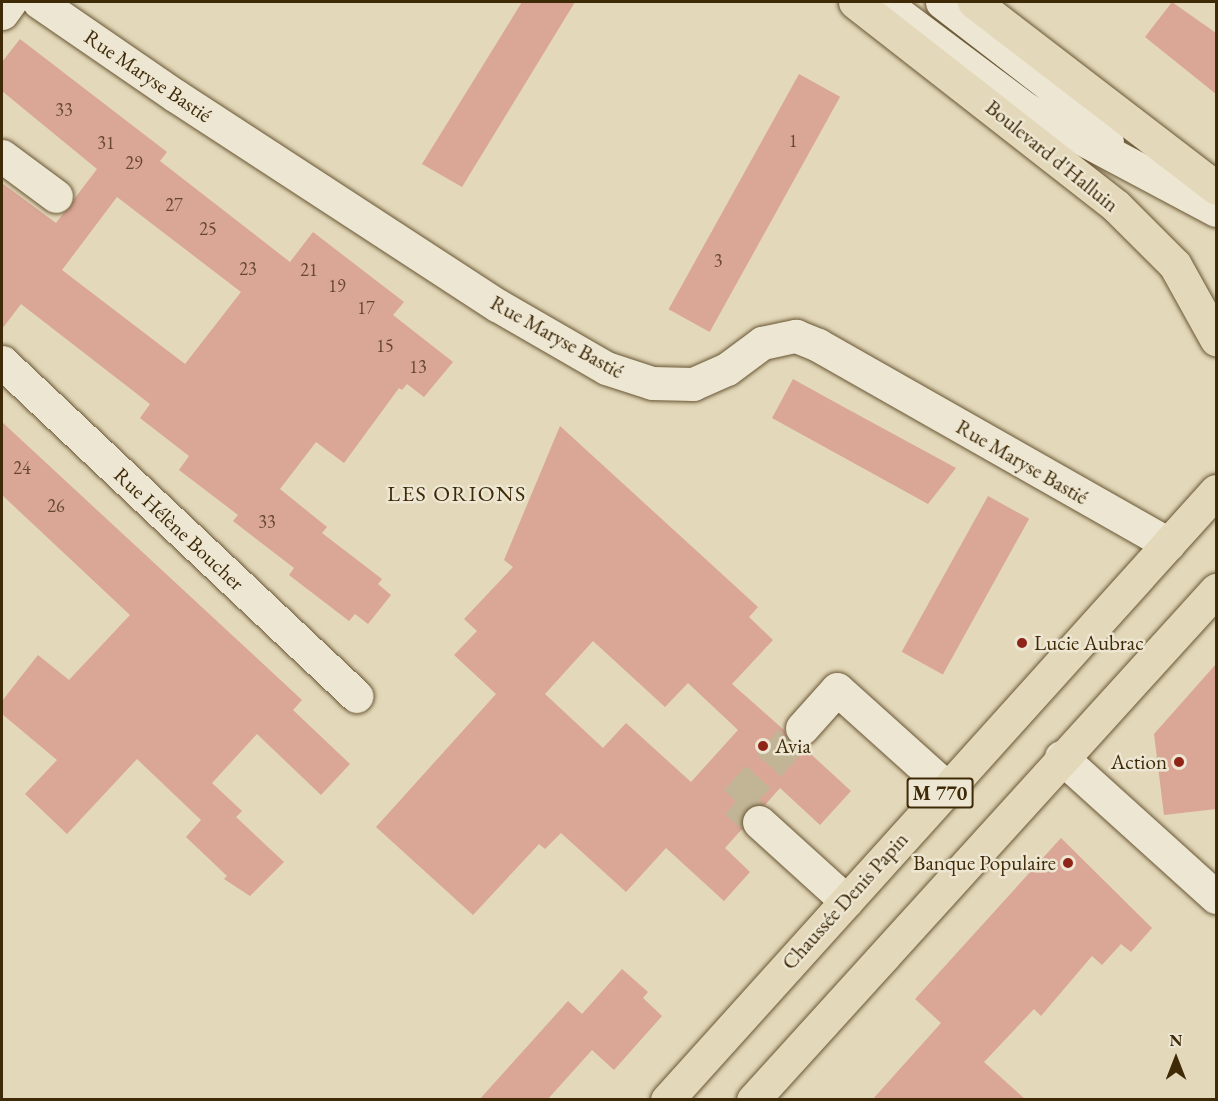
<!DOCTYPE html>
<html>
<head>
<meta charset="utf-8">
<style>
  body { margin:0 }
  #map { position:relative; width:1218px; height:1101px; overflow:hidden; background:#e3d8b9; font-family:"EB Garamond",serif }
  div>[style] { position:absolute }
  .building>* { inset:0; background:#daa696; transform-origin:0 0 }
  .minor-tunnel>* { height:33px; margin-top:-16.5px; transform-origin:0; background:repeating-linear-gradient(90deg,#c2b596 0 33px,transparent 0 49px) }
  .roads { filter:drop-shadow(0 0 2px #685634) drop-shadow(0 0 2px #685634) }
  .minor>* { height:33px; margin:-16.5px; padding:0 16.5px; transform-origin:16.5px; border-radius:16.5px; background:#ede6d2 }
  .major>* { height:33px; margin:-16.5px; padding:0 16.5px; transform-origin:16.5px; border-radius:16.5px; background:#e3d8b9 }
  .dots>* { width:16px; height:16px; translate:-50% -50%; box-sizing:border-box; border:3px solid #ede6d2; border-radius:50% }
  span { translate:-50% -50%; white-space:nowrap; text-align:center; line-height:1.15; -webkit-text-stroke:5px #ede6d2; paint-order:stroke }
  .number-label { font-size:18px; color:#66492c }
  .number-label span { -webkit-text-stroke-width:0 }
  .shield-label span { padding:2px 4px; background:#ede6d2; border:2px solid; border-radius:4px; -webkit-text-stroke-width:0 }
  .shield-label { font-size:20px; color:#3f2a08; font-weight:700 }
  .street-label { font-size:21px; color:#3f2a08 }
  .poi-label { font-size:21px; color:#3f2a08 }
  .left { translate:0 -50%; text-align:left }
  .right { translate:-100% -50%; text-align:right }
  .neighbourhood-label { font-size:22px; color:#3f2a08; letter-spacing:1.5px }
  .frame { position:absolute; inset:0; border:3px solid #3f2a08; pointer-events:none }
  .north { position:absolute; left:1146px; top:1029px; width:60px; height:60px; -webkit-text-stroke:4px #ede6d2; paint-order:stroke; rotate:0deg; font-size:16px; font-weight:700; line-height:24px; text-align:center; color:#3f2a08 }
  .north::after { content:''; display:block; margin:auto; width:21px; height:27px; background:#3f2a08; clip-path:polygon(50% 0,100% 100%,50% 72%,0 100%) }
</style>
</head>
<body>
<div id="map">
  <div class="building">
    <i style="clip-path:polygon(522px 2px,575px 2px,462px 187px,422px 164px)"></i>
    <i style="clip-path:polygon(1172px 2px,1216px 33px,1216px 94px,1145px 37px)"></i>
    <i style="clip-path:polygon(evenodd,20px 39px,167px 152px,160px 161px,290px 262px,313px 232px,404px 302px,393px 315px,453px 362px,424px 397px,407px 384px,402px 390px,399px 388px,344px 463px,316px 442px,280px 489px,327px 527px,322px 533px,382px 579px,378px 584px,391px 595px,368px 624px,355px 614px,349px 621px,289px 575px,294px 568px,233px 521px,238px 515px,179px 470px,189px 456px,140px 418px,150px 404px,21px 304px,2px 329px,2px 183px,56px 223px,97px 169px,2px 91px,2px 62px,20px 39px,117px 197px,241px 292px,185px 364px,62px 270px,117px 197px)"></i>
    <i style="left:799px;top:74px;width:47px;height:269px;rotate:29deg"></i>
    <i style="clip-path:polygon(793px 379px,840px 405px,956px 468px,928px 504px,772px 418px)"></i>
    <i style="clip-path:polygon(2px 422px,302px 700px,293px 710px,350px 764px,321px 795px,257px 734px,212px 783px,242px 811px,236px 817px,284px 862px,250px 896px,224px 879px,227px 876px,186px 837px,201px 820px,137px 759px,67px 834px,25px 794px,57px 760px,2px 714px,2px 701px,38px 655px,69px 680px,130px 615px,2px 495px)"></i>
    <i style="clip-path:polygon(evenodd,560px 426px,758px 607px,749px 617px,773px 640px,732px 684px,784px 730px,789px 742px,802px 746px,851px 791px,820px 825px,780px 788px,765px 805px,746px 809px,741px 819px,742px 829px,725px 848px,750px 872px,724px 901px,666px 848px,626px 892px,561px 833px,545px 849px,539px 844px,473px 915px,376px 827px,496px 694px,454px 655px,477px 631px,464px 619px,513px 567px,504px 560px,560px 426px,593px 641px,665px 707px,688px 683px,738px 730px,691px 782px,626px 723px,603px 748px,545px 694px,593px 641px)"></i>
    <i style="left:988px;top:496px;width:47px;height:178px;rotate:29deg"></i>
    <i style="clip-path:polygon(1216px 664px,1216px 809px,1164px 815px,1154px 734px)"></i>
    <i style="clip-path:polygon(1061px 838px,1152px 928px,1131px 952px,1121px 944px,1102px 965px,1092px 956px,1041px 1016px,1034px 1009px,984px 1062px,1026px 1100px,872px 1100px,941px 1023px,915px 999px)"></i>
    <i style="clip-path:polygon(622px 969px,648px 992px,643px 998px,662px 1016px,614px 1070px,592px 1050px,547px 1100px,479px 1100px,568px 1001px,582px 1014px)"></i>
  </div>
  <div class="minor-tunnel">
    <i style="left:759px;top:822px;width:31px;rotate:-138deg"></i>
    <i style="left:736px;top:801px;width:98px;rotate:-47.9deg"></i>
  </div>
  <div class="roads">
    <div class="minor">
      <i style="left:39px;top:2px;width:166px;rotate:34.5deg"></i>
      <i style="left:176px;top:96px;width:383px;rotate:33.1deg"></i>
      <i style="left:497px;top:305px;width:126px;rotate:30deg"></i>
      <i style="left:606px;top:368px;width:48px;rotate:18.1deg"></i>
      <i style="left:652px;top:383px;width:41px;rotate:1.4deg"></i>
      <i style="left:693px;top:384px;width:37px;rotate:-24deg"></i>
      <i style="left:727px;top:369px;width:44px;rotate:-36.6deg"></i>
      <i style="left:762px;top:343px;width:35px;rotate:-12deg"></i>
      <i style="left:796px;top:336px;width:24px;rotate:22deg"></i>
      <i style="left:818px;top:345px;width:403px;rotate:29.6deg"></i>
      <i style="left:883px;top:2px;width:179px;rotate:36.8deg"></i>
      <i style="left:1026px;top:109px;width:215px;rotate:28deg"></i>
      <i style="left:942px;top:2px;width:157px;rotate:37.7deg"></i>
      <i style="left:1066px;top:98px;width:60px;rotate:47deg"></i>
      <i style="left:2px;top:13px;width:14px;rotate:-54deg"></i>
      <i style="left:2px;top:156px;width:67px;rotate:36.5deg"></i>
      <i style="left:2px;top:362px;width:487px;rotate:43.3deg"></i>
      <i style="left:802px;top:728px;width:52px;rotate:-48.1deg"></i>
      <i style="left:837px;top:689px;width:147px;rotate:42deg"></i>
      <i style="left:1061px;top:757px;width:209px;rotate:42.1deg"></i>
      <i style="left:759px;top:822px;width:118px;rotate:42.2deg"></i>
    </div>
    <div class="major">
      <i style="left:855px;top:2px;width:331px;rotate:38deg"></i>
      <i style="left:1116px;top:206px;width:83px;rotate:45deg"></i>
      <i style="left:1175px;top:265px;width:85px;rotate:61deg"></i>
      <i style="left:974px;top:2px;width:305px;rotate:37.5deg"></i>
      <i style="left:667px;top:1100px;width:820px;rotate:-47.97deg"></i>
      <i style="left:753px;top:1100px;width:689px;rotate:-47.77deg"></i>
    </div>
  </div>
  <div class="dots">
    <i style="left:1022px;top:643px;background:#8f2418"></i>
    <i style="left:763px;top:746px;background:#8f2418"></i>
    <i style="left:1179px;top:762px;background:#8f2418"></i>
    <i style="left:1068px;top:863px;background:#8f2418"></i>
  </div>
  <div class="number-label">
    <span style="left:64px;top:110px">33</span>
    <span style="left:793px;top:141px">1</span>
    <span style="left:106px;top:143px">31</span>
    <span style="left:134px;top:163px">29</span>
    <span style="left:174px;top:205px">27</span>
    <span style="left:208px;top:229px">25</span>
    <span style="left:718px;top:261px">3</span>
    <span style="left:248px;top:269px">23</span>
    <span style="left:309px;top:270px">21</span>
    <span style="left:337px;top:286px">19</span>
    <span style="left:366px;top:308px">17</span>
    <span style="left:385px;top:346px">15</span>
    <span style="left:418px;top:367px">13</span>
    <span style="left:22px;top:468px">24</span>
    <span style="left:56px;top:506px">26</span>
    <span style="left:267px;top:522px">33</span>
  </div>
  <div class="shield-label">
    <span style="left:940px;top:793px">M 770</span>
  </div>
  <div class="street-label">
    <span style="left:148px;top:76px;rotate:34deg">Rue Maryse Bastié</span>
    <span style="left:1052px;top:156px;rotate:39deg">Boulevard d'Halluin</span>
    <span style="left:557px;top:337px;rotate:29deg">Rue Maryse Bastié</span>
    <span style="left:1022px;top:462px;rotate:30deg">Rue Maryse Bastié</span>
    <span style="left:179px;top:529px;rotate:43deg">Rue Hélène Boucher</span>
    <span style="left:845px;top:901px;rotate:-48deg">Chaussée Denis Papin</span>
  </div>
  <div class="poi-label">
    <span class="left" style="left:1034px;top:643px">Lucie Aubrac</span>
    <span class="left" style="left:775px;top:746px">Avia</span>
    <span class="right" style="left:1167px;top:762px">Action</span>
    <span class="right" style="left:1056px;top:863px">Banque Populaire</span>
  </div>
  <div class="neighbourhood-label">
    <span style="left:457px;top:494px">LES ORIONS</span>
  </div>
  <div class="frame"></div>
  <div class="north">N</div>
</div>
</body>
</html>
